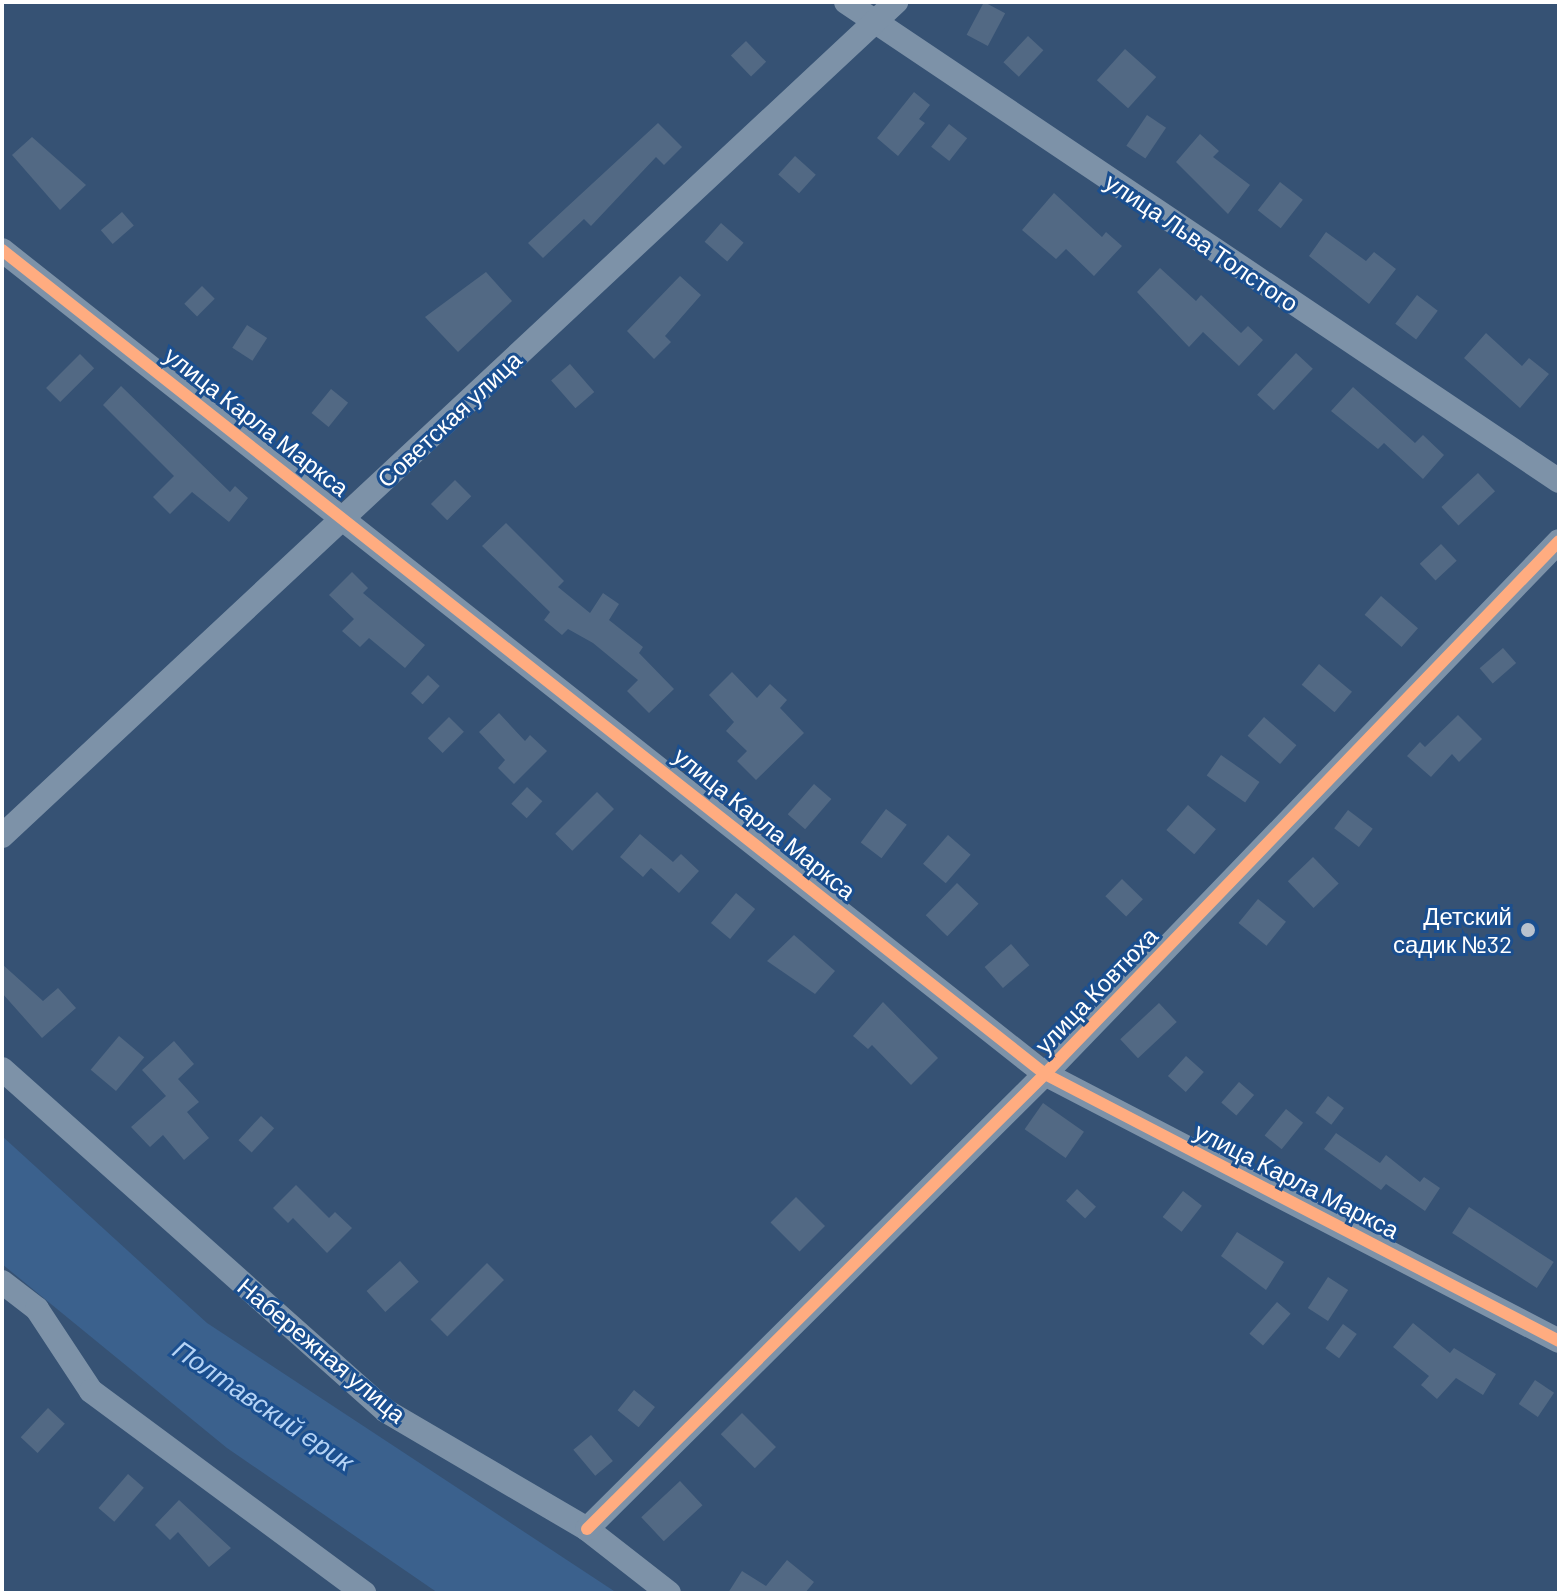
<!DOCTYPE html>
<html>
<head>
<meta charset="utf-8">
<style>
  body { margin:0 }
  #map { position:relative; width:1561px; height:1595px; overflow:hidden; background:#365274; font-family:Barlow,sans-serif }
  div>[style] { position:absolute }
  .water>* { inset:0; background:#3b618d }
  .building>* { inset:0; background:#526984; transform-origin:0 0 }
  .street>* { height:24px; margin:-12px; padding:0 12px; transform-origin:12px; border-radius:12px; background:#7d92a8 }
  .cycleway>* { height:12px; margin:-6px; padding:0 6px; transform-origin:6px; border-radius:6px; background:#ffac80 }
  .dots>* { width:22px; height:22px; translate:-50% -50%; box-sizing:border-box; border:4px solid #1b4f8f; border-radius:50% }
  span { translate:-50% -50%; white-space:nowrap; text-align:center; line-height:1.15; -webkit-text-stroke:6px #1b4f8f; paint-order:stroke }
  .street-label { font-size:24px; color:#fff }
  .poi-label { font-size:24px; color:#fff }
  .right { translate:-100% -50%; text-align:right }
  .water-label { font-size:26px; color:#b5d3f5; font-style:italic }
  .frame { position:absolute; inset:0; border:4px solid #fff; pointer-events:none }
</style>
</head>
<body>
<div id="map">
  <div class="water">
    <i style="clip-path:polygon(2px 1136px,207px 1323px,617px 1593px,438px 1593px,227px 1448px,2px 1264px)"></i>
  </div>
  <div class="building">
    <i style="left:984px;top:2px;width:24px;height:37px;rotate:28deg"></i>
    <i style="left:1028px;top:36px;width:21px;height:36px;rotate:43deg"></i>
    <i style="left:746px;top:41px;width:29px;height:21px;rotate:46deg"></i>
    <i style="left:1125px;top:49px;width:42px;height:42px;rotate:42deg"></i>
    <i style="clip-path:polygon(914px 92px,930px 105px,919px 119px,925px 123px,898px 156px,877px 138px)"></i>
    <i style="left:1147px;top:115px;width:23px;height:37px;rotate:34deg"></i>
    <i style="clip-path:polygon(658px 123px,682px 147px,664px 165px,656px 157px,591px 226px,584px 219px,543px 258px,528px 243px)"></i>
    <i style="left:949px;top:124px;width:23px;height:29px;rotate:38deg"></i>
    <i style="clip-path:polygon(1200px 134px,1219px 151px,1213px 157px,1250px 185px,1228px 214px,1176px 162px)"></i>
    <i style="clip-path:polygon(32px 137px,86px 185px,60px 210px,12px 155px)"></i>
    <i style="left:795px;top:156px;width:28px;height:25px;rotate:42deg"></i>
    <i style="left:1280px;top:182px;width:29px;height:36px;rotate:38deg"></i>
    <i style="clip-path:polygon(1054px 193px,1102px 237px,1106px 232px,1122px 246px,1094px 276px,1066px 249px,1056px 259px,1022px 230px)"></i>
    <i style="left:122px;top:212px;width:18px;height:28px;rotate:49deg"></i>
    <i style="left:721px;top:223px;width:30px;height:25px;rotate:41deg"></i>
    <i style="clip-path:polygon(1326px 232px,1366px 261px,1374px 252px,1396px 269px,1369px 304px,1309px 256px)"></i>
    <i style="clip-path:polygon(1160px 268px,1196px 301px,1201px 295px,1241px 333px,1248px 326px,1263px 340px,1239px 366px,1203px 332px,1189px 347px,1137px 292px)"></i>
    <i style="clip-path:polygon(486px 272px,512px 301px,458px 352px,425px 317px)"></i>
    <i style="clip-path:polygon(680px 276px,701px 295px,665px 336px,671px 342px,654px 359px,627px 331px)"></i>
    <i style="left:202px;top:286px;width:18px;height:25px;rotate:45deg"></i>
    <i style="left:1417px;top:295px;width:26px;height:36px;rotate:37deg"></i>
    <i style="left:247px;top:325px;width:24px;height:27px;rotate:33deg"></i>
    <i style="clip-path:polygon(1486px 333px,1522px 366px,1529px 358px,1549px 374px,1520px 408px,1464px 358px)"></i>
    <i style="left:1296px;top:353px;width:23px;height:57px;rotate:43deg"></i>
    <i style="left:80px;top:354px;width:20px;height:48px;rotate:45deg"></i>
    <i style="left:570px;top:364px;width:37px;height:25px;rotate:49deg"></i>
    <i style="clip-path:polygon(121px 386px,230px 492px,235px 486px,248px 498px,229px 522px,192px 492px,170px 514px,153px 497px,174px 476px,103px 405px)"></i>
    <i style="clip-path:polygon(1353px 387px,1415px 443px,1423px 435px,1444px 455px,1423px 479px,1384px 443px,1378px 449px,1331px 411px)"></i>
    <i style="left:331px;top:389px;width:22px;height:31px;rotate:39deg"></i>
    <i style="left:1478px;top:473px;width:25px;height:50px;rotate:47deg"></i>
    <i style="left:455px;top:480px;width:23px;height:34px;rotate:45deg"></i>
    <i style="clip-path:polygon(506px 523px,564px 581px,558px 587px,590px 613px,603px 593px,619px 604px,609px 620px,643px 647px,639px 653px,674px 689px,649px 713px,627px 691px,638px 680px,593px 643px,568px 629px,562px 635px,544px 620px,550px 612px,482px 546px)"></i>
    <i style="left:1441px;top:544px;width:23px;height:29px;rotate:47deg"></i>
    <i style="clip-path:polygon(352px 572px,368px 588px,363px 593px,425px 645px,405px 668px,369px 638px,360px 647px,342px 631px,354px 619px,329px 595px)"></i>
    <i style="left:1381px;top:596px;width:49px;height:25px;rotate:41deg"></i>
    <i style="left:1503px;top:648px;width:20px;height:31px;rotate:49deg"></i>
    <i style="left:1319px;top:664px;width:43px;height:27px;rotate:40deg"></i>
    <i style="clip-path:polygon(732px 672px,757px 698px,770px 684px,787px 700px,780px 708px,804px 733px,756px 780px,737px 761px,747px 751px,726px 731px,734px 722px,709px 695px)"></i>
    <i style="left:428px;top:675px;width:16px;height:25px;rotate:43deg"></i>
    <i style="clip-path:polygon(499px 713px,525px 741px,530px 735px,547px 751px,514px 784px,498px 768px,505px 760px,479px 732px)"></i>
    <i style="clip-path:polygon(1458px 715px,1482px 739px,1459px 762px,1452px 754px,1431px 777px,1407px 756px,1420px 742px,1425px 747px)"></i>
    <i style="left:449px;top:717px;width:21px;height:30px;rotate:45deg"></i>
    <i style="left:1264px;top:717px;width:43px;height:25px;rotate:41deg"></i>
    <i style="left:1221px;top:755px;width:47px;height:25px;rotate:35deg"></i>
    <i style="left:814px;top:784px;width:23px;height:40px;rotate:41deg"></i>
    <i style="left:527px;top:787px;width:21px;height:23px;rotate:43deg"></i>
    <i style="left:597px;top:792px;width:24px;height:59px;rotate:45deg"></i>
    <i style="left:1188px;top:805px;width:37px;height:33px;rotate:41deg"></i>
    <i style="left:886px;top:809px;width:26px;height:42px;rotate:37deg"></i>
    <i style="left:1348px;top:810px;width:31px;height:23px;rotate:37deg"></i>
    <i style="clip-path:polygon(640px 834px,673px 862px,681px 854px,699px 871px,679px 893px,651px 868px,643px 877px,620px 857px)"></i>
    <i style="left:948px;top:835px;width:30px;height:38px;rotate:41deg"></i>
    <i style="left:1313px;top:857px;width:37px;height:35px;rotate:46deg"></i>
    <i style="left:1122px;top:879px;width:29px;height:24px;rotate:44deg"></i>
    <i style="left:957px;top:883px;width:30px;height:45px;rotate:44deg"></i>
    <i style="left:736px;top:893px;width:25px;height:39px;rotate:40deg"></i>
    <i style="left:1258px;top:899px;width:36px;height:31px;rotate:39deg"></i>
    <i style="clip-path:polygon(794px 935px,835px 971px,815px 994px,767px 961px)"></i>
    <i style="left:1011px;top:944px;width:28px;height:35px;rotate:49deg"></i>
    <i style="clip-path:polygon(2px 964px,43px 1001px,58px 988px,76px 1008px,42px 1038px,2px 993px)"></i>
    <i style="clip-path:polygon(883px 1002px,938px 1058px,911px 1085px,872px 1045px,868px 1049px,853px 1036px)"></i>
    <i style="left:1159px;top:1003px;width:26px;height:53px;rotate:47deg"></i>
    <i style="left:119px;top:1036px;width:33px;height:44px;rotate:40deg"></i>
    <i style="clip-path:polygon(174px 1041px,194px 1064px,178px 1079px,199px 1102px,187px 1112px,209px 1138px,184px 1160px,163px 1135px,150px 1147px,131px 1127px,166px 1096px,142px 1070px)"></i>
    <i style="left:1186px;top:1056px;width:24px;height:27px;rotate:42deg"></i>
    <i style="left:1239px;top:1082px;width:20px;height:27px;rotate:41deg"></i>
    <i style="left:1328px;top:1096px;width:20px;height:21px;rotate:37deg"></i>
    <i style="left:1043px;top:1103px;width:50px;height:32px;rotate:35deg"></i>
    <i style="left:1286px;top:1109px;width:22px;height:34px;rotate:39deg"></i>
    <i style="left:261px;top:1116px;width:18px;height:33px;rotate:43deg"></i>
    <i style="clip-path:polygon(1336px 1133px,1380px 1163px,1386px 1155px,1420px 1182px,1424px 1177px,1440px 1188px,1425px 1211px,1386px 1184px,1381px 1190px,1324px 1149px)"></i>
    <i style="clip-path:polygon(296px 1185px,329px 1218px,335px 1212px,352px 1228px,327px 1253px,293px 1218px,288px 1223px,273px 1208px)"></i>
    <i style="left:1077px;top:1189px;width:26px;height:16px;rotate:43deg"></i>
    <i style="left:1183px;top:1191px;width:24px;height:33px;rotate:38deg"></i>
    <i style="left:796px;top:1197px;width:41px;height:36px;rotate:45deg"></i>
    <i style="left:1469px;top:1207px;width:101px;height:31px;rotate:33deg"></i>
    <i style="clip-path:polygon(1237px 1232px,1284px 1262px,1266px 1290px,1221px 1256px)"></i>
    <i style="left:400px;top:1261px;width:28px;height:45px;rotate:48deg"></i>
    <i style="left:487px;top:1263px;width:24px;height:80px;rotate:45deg"></i>
    <i style="left:1328px;top:1277px;width:24px;height:37px;rotate:33deg"></i>
    <i style="left:1277px;top:1302px;width:18px;height:42px;rotate:41deg"></i>
    <i style="clip-path:polygon(1413px 1323px,1450px 1353px,1454px 1348px,1496px 1374px,1483px 1395px,1456px 1378px,1437px 1399px,1421px 1385px,1429px 1376px,1393px 1347px)"></i>
    <i style="left:1343px;top:1324px;width:17px;height:30px;rotate:36deg"></i>
    <i style="left:1535px;top:1380px;width:23px;height:29px;rotate:34deg"></i>
    <i style="left:634px;top:1390px;width:27px;height:26px;rotate:39deg"></i>
    <i style="left:48px;top:1408px;width:23px;height:40px;rotate:43deg"></i>
    <i style="left:742px;top:1413px;width:48px;height:30px;rotate:45deg"></i>
    <i style="left:591px;top:1435px;width:34px;height:23px;rotate:50deg"></i>
    <i style="left:128px;top:1474px;width:21px;height:45px;rotate:41deg"></i>
    <i style="left:680px;top:1481px;width:33px;height:53px;rotate:47deg"></i>
    <i style="clip-path:polygon(179px 1500px,231px 1548px,209px 1567px,178px 1532px,170px 1540px,155px 1525px)"></i>
    <i style="clip-path:polygon(787px 1560px,814px 1582px,805px 1593px,728px 1593px,742px 1571px,766px 1586px)"></i>
  </div>
  <div class="street">
    <i style="left:846px;top:2px;width:859px;rotate:33.89deg"></i>
    <i style="left:2px;top:250px;width:1329px;rotate:38.31deg"></i>
    <i style="left:1045px;top:1074px;width:579px;rotate:27.45deg"></i>
    <i style="left:2px;top:836px;width:1223px;rotate:-43.01deg"></i>
    <i style="left:2px;top:1069px;width:514px;rotate:41.69deg"></i>
    <i style="left:386px;top:1411px;width:233px;rotate:30.4deg"></i>
    <i style="left:587px;top:1529px;width:104px;rotate:38deg"></i>
    <i style="left:2px;top:1282px;width:44px;rotate:37.6deg"></i>
    <i style="left:37px;top:1309px;width:98px;rotate:56.6deg"></i>
    <i style="left:91px;top:1391px;width:340px;rotate:36.5deg"></i>
    <i style="left:587px;top:1529px;width:646px;rotate:-44.81deg"></i>
    <i style="left:1045px;top:1074px;width:740px;rotate:-46.04deg"></i>
  </div>
  <div class="cycleway">
    <i style="left:2px;top:250px;width:1329px;rotate:38.31deg"></i>
    <i style="left:1045px;top:1074px;width:579px;rotate:27.45deg"></i>
    <i style="left:587px;top:1529px;width:646px;rotate:-44.81deg"></i>
    <i style="left:1045px;top:1074px;width:740px;rotate:-46.04deg"></i>
  </div>
  <div class="dots">
    <i style="left:1528px;top:930px;background:#b9c2ce"></i>
  </div>
  <div class="street-label">
    <span style="left:1202px;top:242px;rotate:34deg">улица Льва Толстого</span>
    <span style="left:449px;top:419px;rotate:-43deg">Советская улица</span>
    <span style="left:257px;top:421px;rotate:38deg">улица Карла Маркса</span>
    <span style="left:765px;top:823px;rotate:39deg">улица Карла Маркса</span>
    <span style="left:1096px;top:990px;rotate:-46deg">улица Ковтюха</span>
    <span style="left:1297px;top:1180px;rotate:27deg">улица Карла Маркса</span>
    <span style="left:322px;top:1350px;rotate:40deg">Набережная улица</span>
  </div>
  <div class="poi-label">
    <span class="right" style="left:1512px;top:930px">Детский<br>садик №32</span>
  </div>
  <div class="water-label">
    <span style="left:264px;top:1405px;rotate:34deg">Полтавский ерик</span>
  </div>
  <div class="frame"></div>
</div>
</body>
</html>
